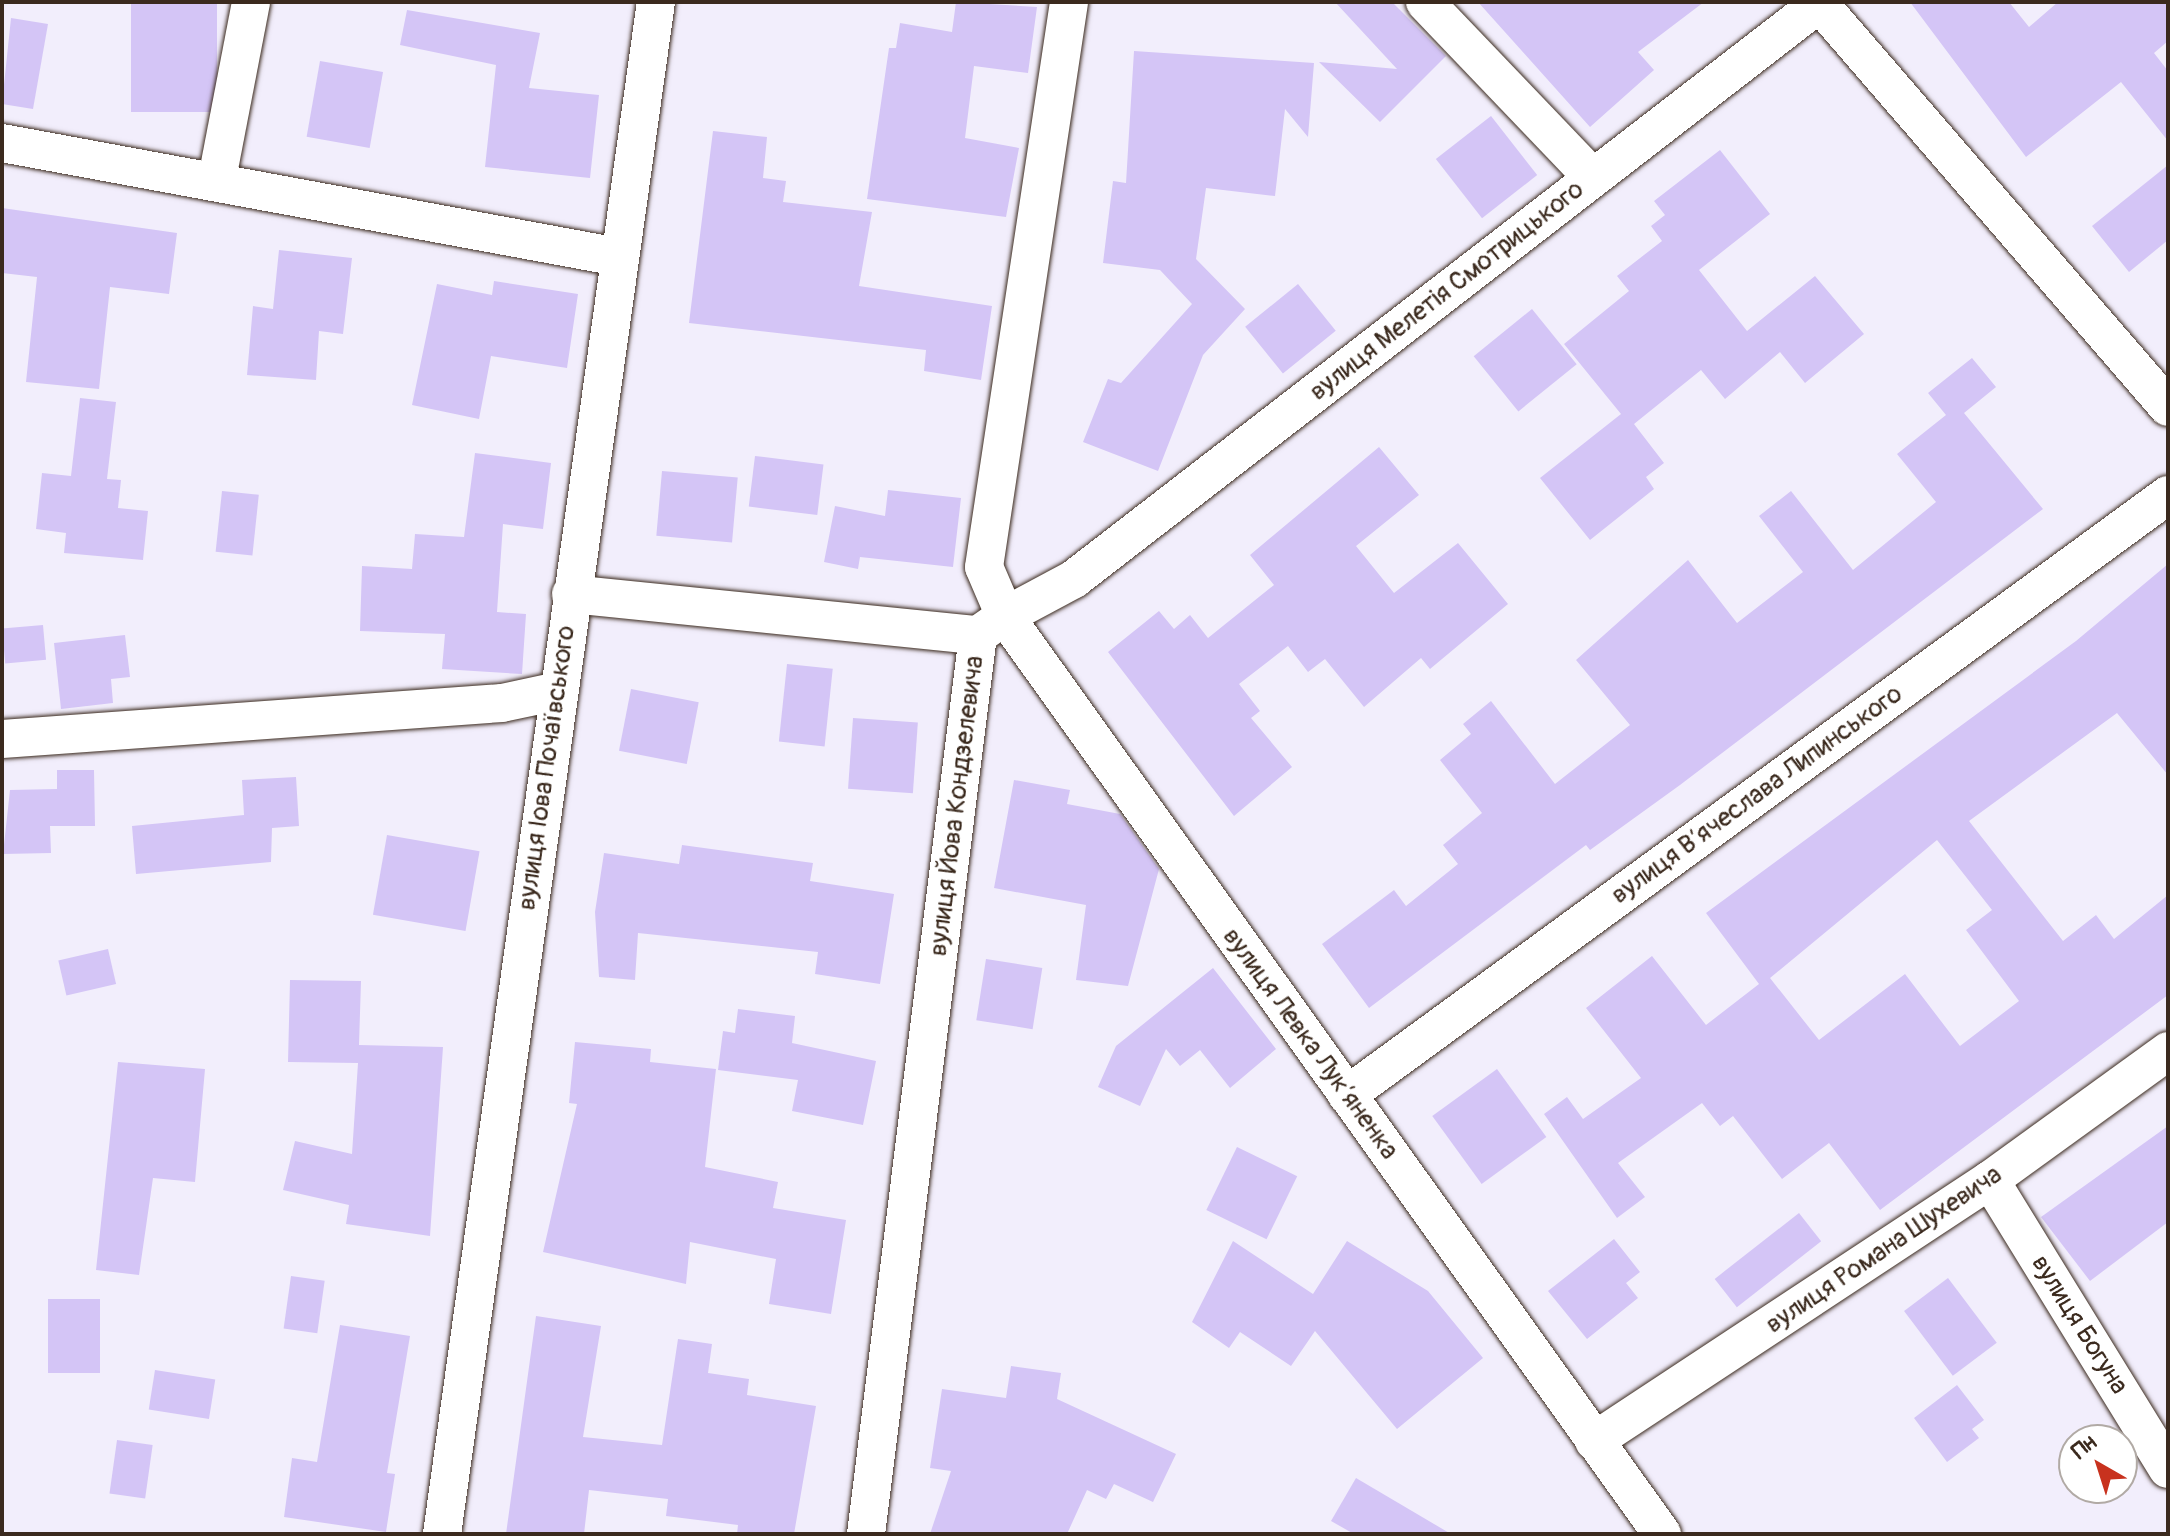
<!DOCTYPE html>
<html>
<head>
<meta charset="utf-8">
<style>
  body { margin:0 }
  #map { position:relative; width:2170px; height:1536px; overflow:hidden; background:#f2eefc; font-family:Pangolin,sans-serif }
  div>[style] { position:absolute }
  .building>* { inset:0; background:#d4c5f6; transform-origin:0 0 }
  .roads { filter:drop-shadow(0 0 2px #3b2a1e) drop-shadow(0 0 2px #3b2a1e) }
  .street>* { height:38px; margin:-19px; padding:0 19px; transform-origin:19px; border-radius:19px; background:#fff }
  span { translate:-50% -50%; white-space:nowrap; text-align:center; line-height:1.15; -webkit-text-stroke:7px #fff; paint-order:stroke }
  .street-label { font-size:26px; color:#3b2a1e }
  .frame { position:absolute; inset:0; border:4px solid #3b2a1e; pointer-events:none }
  .north { position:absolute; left:2058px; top:1424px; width:80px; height:80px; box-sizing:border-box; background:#fff; border:2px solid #b1aaa5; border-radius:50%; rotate:321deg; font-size:22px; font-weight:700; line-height:32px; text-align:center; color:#3b2a1e }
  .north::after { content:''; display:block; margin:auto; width:28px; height:36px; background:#c8321e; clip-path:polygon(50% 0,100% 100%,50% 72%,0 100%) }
</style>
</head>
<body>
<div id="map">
  <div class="building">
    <i style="left:131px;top:2px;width:86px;height:110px"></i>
    <i style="clip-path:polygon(956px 2px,1037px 7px,1028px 73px,974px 66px,965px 138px,1019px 148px,1006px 217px,867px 199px,889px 48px,896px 48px,900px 23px,952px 32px)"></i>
    <i style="clip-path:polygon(1335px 2px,1392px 2px,1446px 56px,1380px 122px,1319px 62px,1397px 69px)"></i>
    <i style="clip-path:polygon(1478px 2px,1704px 2px,1638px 52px,1654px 70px,1590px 127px)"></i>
    <i style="clip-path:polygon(1910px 2px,2009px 2px,2029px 27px,2058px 2px,2168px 2px,2168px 41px,2154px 53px,2168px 71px,2168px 141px,2121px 82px,2026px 157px)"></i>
    <i style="clip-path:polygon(407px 10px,540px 33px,529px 88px,599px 95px,590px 178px,485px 167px,496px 65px,400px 45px)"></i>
    <i style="clip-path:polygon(11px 18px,48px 24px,33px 109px,2px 104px)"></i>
    <i style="clip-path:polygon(1134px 51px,1314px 63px,1308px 137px,1285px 109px,1275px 196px,1206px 188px,1196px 259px,1245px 309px,1203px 355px,1158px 471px,1083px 442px,1108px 379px,1121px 383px,1192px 304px,1160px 270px,1103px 263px,1113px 181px,1126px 183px)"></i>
    <i style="left:320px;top:61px;width:64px;height:77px;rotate:10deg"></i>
    <i style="left:1491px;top:116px;width:75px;height:70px;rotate:52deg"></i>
    <i style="clip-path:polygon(713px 131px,767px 137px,763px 178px,786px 181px,783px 202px,872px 212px,859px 286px,992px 306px,981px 380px,924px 371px,926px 350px,689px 323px)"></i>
    <i style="clip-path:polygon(1720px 150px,1770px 214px,1699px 270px,1747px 331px,1815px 276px,1864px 334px,1805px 383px,1780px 352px,1725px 399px,1701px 370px,1634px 424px,1664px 463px,1646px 477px,1654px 489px,1590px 540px,1540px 478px,1621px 414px,1564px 344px,1629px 291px,1617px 276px,1662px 241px,1651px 226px,1665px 215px,1654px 201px)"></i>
    <i style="clip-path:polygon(2168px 165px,2168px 240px,2129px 272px,2092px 226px)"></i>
    <i style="clip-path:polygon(2px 208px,177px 233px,169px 294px,110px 287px,99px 389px,26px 382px,37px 277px,2px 273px)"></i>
    <i style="clip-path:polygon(279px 250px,352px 258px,343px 334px,319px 331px,316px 380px,247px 375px,253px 306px,273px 309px)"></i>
    <i style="clip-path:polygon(494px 281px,578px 294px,567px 368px,491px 356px,479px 419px,412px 405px,437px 284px,492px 295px)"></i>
    <i style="left:1298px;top:284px;width:60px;height:68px;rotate:51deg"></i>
    <i style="left:1532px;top:309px;width:71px;height:75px;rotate:51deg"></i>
    <i style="clip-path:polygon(1972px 358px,1996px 387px,1964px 413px,2043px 509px,1680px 785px,1590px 850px,1586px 845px,1369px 1008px,1322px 944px,1394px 890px,1406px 906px,1458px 864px,1443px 845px,1482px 813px,1440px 760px,1471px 734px,1463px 724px,1491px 701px,1555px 784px,1630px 725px,1576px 660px,1688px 560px,1737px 623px,1803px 572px,1759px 516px,1791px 491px,1853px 570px,1936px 502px,1897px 454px,1946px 415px,1928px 393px)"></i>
    <i style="clip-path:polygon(80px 398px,116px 402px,107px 479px,121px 480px,118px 508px,148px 511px,143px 560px,64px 553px,66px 533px,36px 529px,42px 473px,71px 476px)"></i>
    <i style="clip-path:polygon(1379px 447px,1419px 495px,1356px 546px,1394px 593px,1458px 543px,1508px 604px,1430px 669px,1421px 658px,1364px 707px,1325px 659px,1308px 672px,1288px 646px,1239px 684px,1260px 711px,1251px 718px,1292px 767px,1234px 816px,1108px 652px,1159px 611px,1174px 629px,1190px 615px,1208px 638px,1274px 585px,1250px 555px)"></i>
    <i style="clip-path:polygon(475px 453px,551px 463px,543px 529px,503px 524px,497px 612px,526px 614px,522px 674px,442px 669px,445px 634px,360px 631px,362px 566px,412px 569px,415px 534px,464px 537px)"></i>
    <i style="left:755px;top:456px;width:69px;height:51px;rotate:7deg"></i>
    <i style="left:662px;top:471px;width:76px;height:65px;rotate:5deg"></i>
    <i style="clip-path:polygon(888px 490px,961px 498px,953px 567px,860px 557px,858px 569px,824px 562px,835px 506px,885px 516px)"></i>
    <i style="left:222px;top:491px;width:37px;height:61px;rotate:6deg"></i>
    <i style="clip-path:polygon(evenodd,2168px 564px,2168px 775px,2117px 713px,1969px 821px,2063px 941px,2096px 915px,2114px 939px,2168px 895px,2168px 995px,1880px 1210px,1829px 1143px,1782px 1179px,1733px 1116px,1720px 1126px,1702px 1103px,1618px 1163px,1645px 1197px,1617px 1218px,1544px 1114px,1567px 1097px,1583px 1119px,1641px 1078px,1586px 1008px,1652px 956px,1706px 1025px,1759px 984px,1706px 913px,2076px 641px,2168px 564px,1937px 840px,1992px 910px,1966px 930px,2019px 1001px,1960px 1046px,1905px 974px,1819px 1040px,1770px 978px,1937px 840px)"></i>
    <i style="left:43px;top:625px;width:35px;height:41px;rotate:85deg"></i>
    <i style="clip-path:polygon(125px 635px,130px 677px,111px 679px,113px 703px,61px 709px,54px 643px)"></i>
    <i style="left:787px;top:664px;width:46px;height:78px;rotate:6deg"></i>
    <i style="left:631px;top:689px;width:69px;height:63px;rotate:11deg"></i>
    <i style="left:853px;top:718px;width:65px;height:71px;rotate:4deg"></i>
    <i style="clip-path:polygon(57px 770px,94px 770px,95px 826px,50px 826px,51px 853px,3px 854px,10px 790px,57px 789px)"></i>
    <i style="clip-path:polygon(296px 777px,299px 826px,272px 828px,271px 862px,136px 874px,132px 826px,244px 815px,242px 780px)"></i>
    <i style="clip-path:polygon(1014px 780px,1070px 790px,1067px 804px,1120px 814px,1159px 869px,1128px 986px,1076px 980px,1086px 905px,994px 888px)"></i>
    <i style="left:387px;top:835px;width:94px;height:81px;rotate:10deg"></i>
    <i style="clip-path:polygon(682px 845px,813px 863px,810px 881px,894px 894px,880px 984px,815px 974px,818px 952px,638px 933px,635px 980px,599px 977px,595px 912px,604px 853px,679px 864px)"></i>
    <i style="left:108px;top:949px;width:36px;height:51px;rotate:77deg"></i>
    <i style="left:986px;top:959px;width:57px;height:62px;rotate:9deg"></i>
    <i style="clip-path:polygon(1213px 968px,1276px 1049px,1230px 1088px,1200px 1050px,1180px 1066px,1166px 1049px,1140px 1106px,1098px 1087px,1116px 1046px)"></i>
    <i style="clip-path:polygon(290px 980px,361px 981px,359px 1045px,443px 1047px,430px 1236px,346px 1224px,349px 1205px,283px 1190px,295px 1141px,352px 1154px,358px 1063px,288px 1062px)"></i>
    <i style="clip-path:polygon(738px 1009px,795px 1016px,792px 1043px,876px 1061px,863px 1125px,792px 1111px,798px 1080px,718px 1070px,723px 1031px,735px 1033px)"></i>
    <i style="clip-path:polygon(575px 1042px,651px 1049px,650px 1062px,716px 1069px,705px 1167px,778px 1182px,773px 1208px,846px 1220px,831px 1314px,769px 1304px,776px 1259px,690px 1242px,686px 1284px,543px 1252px,577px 1104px,569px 1103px)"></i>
    <i style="clip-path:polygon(118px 1062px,205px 1069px,195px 1182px,153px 1178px,139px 1275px,96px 1270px)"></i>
    <i style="left:1497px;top:1069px;width:84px;height:80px;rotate:54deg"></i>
    <i style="clip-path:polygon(2168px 1126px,2168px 1222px,2090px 1281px,2041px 1217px)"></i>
    <i style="left:1237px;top:1147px;width:67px;height:70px;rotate:26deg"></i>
    <i style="left:1799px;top:1213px;width:36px;height:107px;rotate:52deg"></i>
    <i style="clip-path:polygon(1614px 1239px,1640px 1272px,1626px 1283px,1638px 1298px,1587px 1339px,1548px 1291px)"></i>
    <i style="clip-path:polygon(1233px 1241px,1313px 1294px,1347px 1241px,1428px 1291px,1483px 1358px,1397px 1429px,1315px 1331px,1291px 1366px,1240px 1332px,1229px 1348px,1192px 1322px)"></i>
    <i style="left:291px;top:1276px;width:34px;height:53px;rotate:8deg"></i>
    <i style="left:1948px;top:1278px;width:81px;height:55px;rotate:53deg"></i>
    <i style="left:48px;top:1299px;width:52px;height:74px"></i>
    <i style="clip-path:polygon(536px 1316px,601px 1326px,583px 1437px,662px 1445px,678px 1339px,712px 1344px,708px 1373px,749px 1379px,747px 1395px,816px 1406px,794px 1534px,737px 1534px,738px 1525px,666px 1516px,668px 1499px,589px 1490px,584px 1534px,506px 1534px)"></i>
    <i style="clip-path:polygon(340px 1325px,410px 1336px,387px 1473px,395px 1474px,386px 1532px,284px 1517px,292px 1458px,317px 1462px)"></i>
    <i style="clip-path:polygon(1011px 1366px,1061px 1373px,1057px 1399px,1176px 1454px,1153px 1502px,1114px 1484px,1106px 1499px,1087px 1490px,1067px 1534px,930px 1534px,951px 1471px,930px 1468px,942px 1389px,1006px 1398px)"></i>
    <i style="left:155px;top:1370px;width:61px;height:40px;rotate:9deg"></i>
    <i style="clip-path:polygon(1957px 1385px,1984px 1420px,1972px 1429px,1979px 1438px,1947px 1462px,1914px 1418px)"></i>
    <i style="left:117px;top:1440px;width:36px;height:54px;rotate:8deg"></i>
    <i style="clip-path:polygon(1356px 1478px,1451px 1534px,1354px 1534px,1331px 1521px)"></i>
  </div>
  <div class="roads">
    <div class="street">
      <i style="left:1425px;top:2px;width:243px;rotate:46.3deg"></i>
      <i style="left:1818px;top:2px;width:535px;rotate:49.17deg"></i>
      <i style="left:2px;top:143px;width:626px;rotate:10.48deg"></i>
      <i style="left:217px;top:179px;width:180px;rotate:-79.1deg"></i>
      <i style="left:571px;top:594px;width:409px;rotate:5.8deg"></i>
      <i style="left:2px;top:739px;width:501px;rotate:-4.12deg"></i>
      <i style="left:502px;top:703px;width:57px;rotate:-12.1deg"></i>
      <i style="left:1347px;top:1095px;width:1017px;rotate:-36.16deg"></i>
      <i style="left:1990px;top:1180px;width:339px;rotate:58.4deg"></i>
      <i style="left:1594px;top:1441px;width:474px;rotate:-33.4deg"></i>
      <i style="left:1990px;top:1180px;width:220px;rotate:-35.9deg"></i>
      <i style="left:442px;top:1534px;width:1547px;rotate:-82.05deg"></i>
      <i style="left:866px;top:1534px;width:906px;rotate:-82.9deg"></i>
      <i style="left:978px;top:635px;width:33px;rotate:-35deg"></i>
      <i style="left:1005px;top:616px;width:53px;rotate:-113.2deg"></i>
      <i style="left:984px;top:567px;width:571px;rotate:-81.44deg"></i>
      <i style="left:1662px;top:1534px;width:1129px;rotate:-125.59deg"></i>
      <i style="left:1005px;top:616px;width:78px;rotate:-28.2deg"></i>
      <i style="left:1074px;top:579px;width:944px;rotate:-37.68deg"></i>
    </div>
  </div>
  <div class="street-label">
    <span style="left:1447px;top:291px;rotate:-38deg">вулиця Мелетія Смотрицького</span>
    <span style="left:547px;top:768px;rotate:-82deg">вулиця Іова Почаївського</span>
    <span style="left:1757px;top:795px;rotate:-36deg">вулиця Вʼячеслава Липинського</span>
    <span style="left:957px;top:806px;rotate:-83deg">вулиця Йова Кондзелевича</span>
    <span style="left:1310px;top:1044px;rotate:54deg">вулиця Левка Лукʼяненка</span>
    <span style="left:1884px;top:1250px;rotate:-34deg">вулиця Романа Шухевича</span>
    <span style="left:2079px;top:1325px;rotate:58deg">вулиця Богуна</span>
  </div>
  <div class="frame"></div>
  <div class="north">Пн</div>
</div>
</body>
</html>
